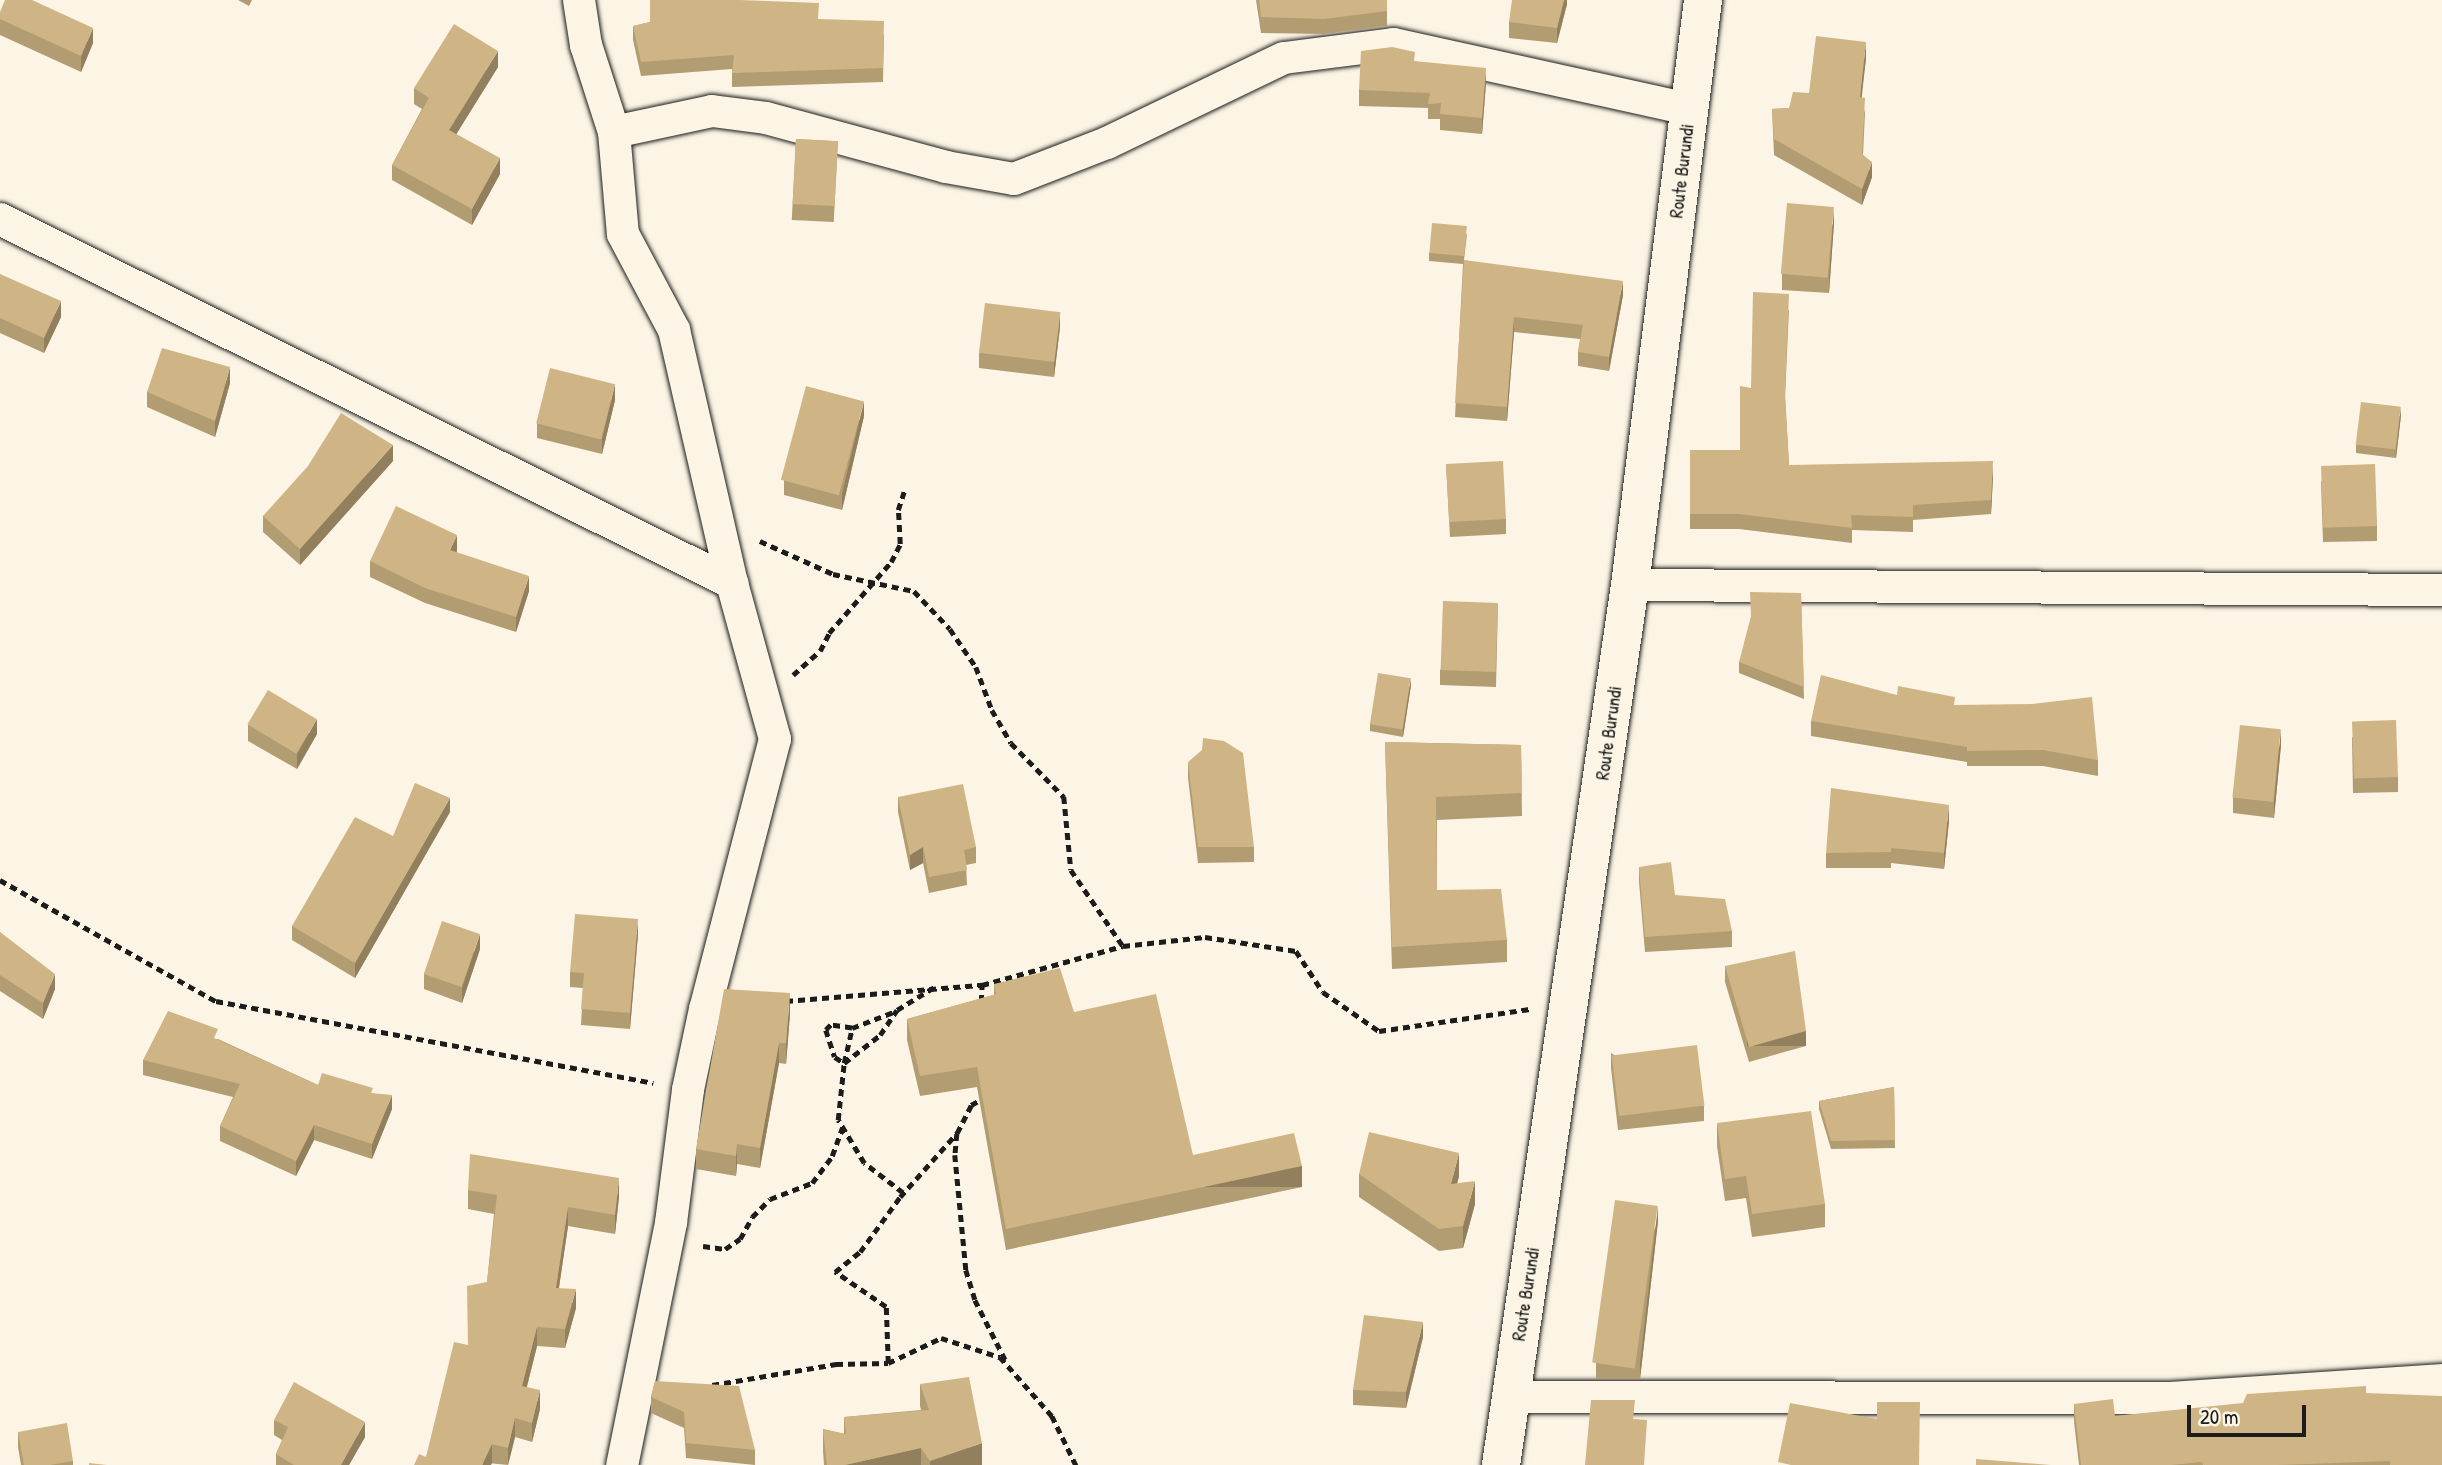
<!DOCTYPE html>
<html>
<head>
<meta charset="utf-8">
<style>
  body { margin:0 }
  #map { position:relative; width:2442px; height:1465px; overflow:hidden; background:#fcf5e5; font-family:"Patrick Hand",sans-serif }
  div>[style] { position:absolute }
  .path>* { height:4.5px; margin-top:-2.25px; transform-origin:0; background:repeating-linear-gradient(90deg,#1c1c1c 0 7px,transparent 0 12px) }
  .roads { filter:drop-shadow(0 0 2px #1c1c1c) drop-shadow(0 0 2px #1c1c1c) }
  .street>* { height:32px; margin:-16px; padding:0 16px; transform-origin:16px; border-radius:16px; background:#fcf5e5 }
  .secondary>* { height:38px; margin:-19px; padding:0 19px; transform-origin:19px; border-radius:19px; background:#fcf5e5 }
  .wall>* { inset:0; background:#b29c72; transform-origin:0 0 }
  .shaded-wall>* { inset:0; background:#917f5d; transform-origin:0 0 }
  .building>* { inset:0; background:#cfb585; transform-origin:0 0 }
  span { translate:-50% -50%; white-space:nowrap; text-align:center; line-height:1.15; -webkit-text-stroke:6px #fcf5e5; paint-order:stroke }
  .street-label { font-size:19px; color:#1c1c1c }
  .scale { position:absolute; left:2187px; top:1405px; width:119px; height:32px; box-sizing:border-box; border:4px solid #1c1c1c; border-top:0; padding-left:9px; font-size:21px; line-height:24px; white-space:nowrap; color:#1c1c1c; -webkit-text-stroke:5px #fcf5e5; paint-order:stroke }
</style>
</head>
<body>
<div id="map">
  <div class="path">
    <i style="left:760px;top:541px;width:80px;rotate:24.3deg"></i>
    <i style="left:833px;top:574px;width:83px;rotate:11.9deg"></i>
    <i style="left:914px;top:591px;width:52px;rotate:46.5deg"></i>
    <i style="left:950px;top:629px;width:46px;rotate:55.6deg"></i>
    <i style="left:976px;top:667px;width:46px;rotate:69.6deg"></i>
    <i style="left:992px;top:710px;width:38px;rotate:60deg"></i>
    <i style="left:1011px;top:743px;width:76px;rotate:45.5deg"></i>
    <i style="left:1064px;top:797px;width:73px;rotate:84.5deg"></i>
    <i style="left:1071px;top:870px;width:92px;rotate:55.6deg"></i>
    <i style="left:793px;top:675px;width:36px;rotate:-42deg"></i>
    <i style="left:820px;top:651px;width:20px;rotate:-63deg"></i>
    <i style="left:829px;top:633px;width:94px;rotate:-48.9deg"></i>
    <i style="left:891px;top:562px;width:20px;rotate:-63deg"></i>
    <i style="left:900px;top:544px;width:34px;rotate:-93deg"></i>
    <i style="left:898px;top:510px;width:22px;rotate:-72deg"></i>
    <i style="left:0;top:880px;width:248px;rotate:29.3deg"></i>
    <i style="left:216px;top:1001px;width:445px;rotate:10.6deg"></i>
    <i style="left:786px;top:1001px;width:197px;rotate:-4.7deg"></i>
    <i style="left:982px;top:985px;width:146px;rotate:-15.5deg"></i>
    <i style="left:1123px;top:946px;width:82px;rotate:-6.3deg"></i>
    <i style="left:1205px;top:937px;width:92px;rotate:8.7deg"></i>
    <i style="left:1296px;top:951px;width:49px;rotate:56.6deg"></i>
    <i style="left:1323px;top:992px;width:68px;rotate:34.9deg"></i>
    <i style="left:1379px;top:1031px;width:152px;rotate:-8.3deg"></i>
    <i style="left:981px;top:1002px;width:17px;rotate:-87deg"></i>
    <i style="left:852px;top:1028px;width:21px;rotate:-172deg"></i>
    <i style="left:831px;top:1025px;width:7px;rotate:135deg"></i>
    <i style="left:826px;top:1030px;width:28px;rotate:72deg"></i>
    <i style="left:835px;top:1057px;width:11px;rotate:34deg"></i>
    <i style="left:844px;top:1063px;width:36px;rotate:-77deg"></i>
    <i style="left:852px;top:1028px;width:47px;rotate:-21.1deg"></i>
    <i style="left:957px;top:1134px;width:21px;rotate:95deg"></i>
    <i style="left:955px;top:1155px;width:116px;rotate:84.5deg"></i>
    <i style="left:966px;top:1270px;width:31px;rotate:73deg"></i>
    <i style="left:975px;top:1300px;width:71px;rotate:63.1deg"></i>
    <i style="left:903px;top:1193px;width:49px;rotate:-142.4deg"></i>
    <i style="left:864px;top:1163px;width:50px;rotate:-121.2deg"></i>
    <i style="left:838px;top:1120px;width:57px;rotate:-84deg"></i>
    <i style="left:844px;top:1063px;width:46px;rotate:-37.9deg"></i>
    <i style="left:880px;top:1035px;width:30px;rotate:-56deg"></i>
    <i style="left:897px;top:1010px;width:46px;rotate:-31.6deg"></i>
    <i style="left:703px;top:1246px;width:22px;rotate:8deg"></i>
    <i style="left:725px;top:1249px;width:18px;rotate:-34deg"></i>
    <i style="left:740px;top:1239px;width:25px;rotate:-61deg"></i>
    <i style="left:752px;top:1217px;width:25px;rotate:-45deg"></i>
    <i style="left:770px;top:1199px;width:45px;rotate:-20.9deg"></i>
    <i style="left:812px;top:1183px;width:34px;rotate:-53deg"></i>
    <i style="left:832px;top:1156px;width:30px;rotate:-70deg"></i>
    <i style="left:888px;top:1363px;width:56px;rotate:-92deg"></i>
    <i style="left:886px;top:1307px;width:62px;rotate:-145.5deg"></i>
    <i style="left:835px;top:1272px;width:32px;rotate:-39deg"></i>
    <i style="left:860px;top:1252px;width:68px;rotate:-54deg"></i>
    <i style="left:900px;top:1197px;width:86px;rotate:-48.3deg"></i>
    <i style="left:957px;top:1133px;width:31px;rotate:-63deg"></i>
    <i style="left:971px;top:1105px;width:13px;rotate:-29deg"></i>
    <i style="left:712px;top:1385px;width:126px;rotate:-9.6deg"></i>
    <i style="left:836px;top:1364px;width:52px;rotate:-1.1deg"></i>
    <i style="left:888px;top:1363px;width:59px;rotate:-25.3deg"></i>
    <i style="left:941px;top:1338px;width:62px;rotate:17.9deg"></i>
    <i style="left:1000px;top:1357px;width:79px;rotate:48.6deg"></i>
    <i style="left:1052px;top:1416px;width:55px;rotate:63.9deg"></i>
  </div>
  <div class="roads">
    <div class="street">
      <i style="left:579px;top:0;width:46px;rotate:81.2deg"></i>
      <i style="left:586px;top:45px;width:91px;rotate:72.2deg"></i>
      <i style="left:614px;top:132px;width:102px;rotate:85deg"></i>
      <i style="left:623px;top:234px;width:109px;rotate:62deg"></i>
      <i style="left:674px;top:330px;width:260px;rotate:77.1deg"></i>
      <i style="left:732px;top:583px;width:162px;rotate:74.6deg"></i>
      <i style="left:775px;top:739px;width:279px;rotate:104.5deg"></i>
      <i style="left:705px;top:1009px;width:83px;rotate:101.9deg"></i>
      <i style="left:688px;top:1090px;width:134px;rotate:97.3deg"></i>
      <i style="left:671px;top:1223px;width:247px;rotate:101.4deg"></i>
      <i style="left:614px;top:132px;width:100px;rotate:-12.1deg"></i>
      <i style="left:712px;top:111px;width:54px;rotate:7.4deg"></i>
      <i style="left:766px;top:118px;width:187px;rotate:15.2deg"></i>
      <i style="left:946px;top:167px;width:69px;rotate:10deg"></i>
      <i style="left:1014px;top:179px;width:100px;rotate:-21.2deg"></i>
      <i style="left:1107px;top:143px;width:196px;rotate:-25.7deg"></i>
      <i style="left:1284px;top:58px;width:110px;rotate:-7.3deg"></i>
      <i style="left:1393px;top:44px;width:303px;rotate:12.4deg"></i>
      <i style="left:0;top:219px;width:818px;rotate:26.44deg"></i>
      <i style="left:1630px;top:585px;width:812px;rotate:0.35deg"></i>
      <i style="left:1510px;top:1397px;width:661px;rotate:0.09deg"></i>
      <i style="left:2171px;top:1398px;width:272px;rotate:-3.8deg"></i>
    </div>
    <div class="secondary">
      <i style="left:1501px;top:1465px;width:889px;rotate:-81.66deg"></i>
      <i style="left:1630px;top:585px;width:590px;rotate:-82.89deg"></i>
    </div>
  </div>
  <div class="wall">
    <i style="clip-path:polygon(238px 0,252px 0,249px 6px)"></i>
    <i style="clip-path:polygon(1256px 0,1387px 0,1387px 26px,1324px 34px,1261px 33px)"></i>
    <i style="clip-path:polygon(1567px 0,1567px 4px,1557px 43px,1509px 38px,1509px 22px)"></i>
    <i style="clip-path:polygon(0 12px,93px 43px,81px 72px,0 35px)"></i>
    <i style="clip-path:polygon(819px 19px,884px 35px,883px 82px,732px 87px,732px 69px,641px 76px,633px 40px,633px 26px,650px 22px)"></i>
    <i style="clip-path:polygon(1866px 58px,1861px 97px,1865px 113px,1863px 155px,1872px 177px,1862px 205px,1774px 155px,1772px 109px,1789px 108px,1809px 93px)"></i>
    <i style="clip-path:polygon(1415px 61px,1486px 83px,1482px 134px,1440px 130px,1440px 119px,1428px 119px,1428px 108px,1359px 106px,1359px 90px)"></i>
    <i style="clip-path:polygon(498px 67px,456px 134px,500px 174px,472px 225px,392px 180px,392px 165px,422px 109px,414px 104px,414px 88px)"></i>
    <i style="left:796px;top:139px;width:42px;height:81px;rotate:3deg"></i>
    <i style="clip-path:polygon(1834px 223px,1829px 293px,1782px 290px,1782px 274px)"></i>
    <i style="clip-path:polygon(1467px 234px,1464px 260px,1623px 295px,1609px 371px,1578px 366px,1578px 352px,1580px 339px,1514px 332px,1507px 421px,1455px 417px,1463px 264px,1429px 261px,1429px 253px)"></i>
    <i style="clip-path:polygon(0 274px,61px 317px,44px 353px,0 333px)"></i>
    <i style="clip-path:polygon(1789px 309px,1785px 398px,1789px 465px,1993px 476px,1991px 514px,1913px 520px,1913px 532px,1852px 530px,1852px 543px,1739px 529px,1690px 529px,1690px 450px,1740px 450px,1751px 388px)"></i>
    <i style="clip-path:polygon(1060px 327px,1054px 377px,979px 368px,979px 353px)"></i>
    <i style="clip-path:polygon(230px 383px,215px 437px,147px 407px,147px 392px)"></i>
    <i style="clip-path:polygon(615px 400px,602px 454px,537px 438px,537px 423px)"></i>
    <i style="clip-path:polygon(2401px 415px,2396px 458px,2356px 453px,2356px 445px)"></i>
    <i style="clip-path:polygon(864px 416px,842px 510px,784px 495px,784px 480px)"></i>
    <i style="clip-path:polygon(393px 461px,300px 565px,263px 532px,263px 516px)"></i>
    <i style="clip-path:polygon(1446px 464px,1506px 519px,1506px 534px,1450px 537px)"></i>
    <i style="clip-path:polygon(2321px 481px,2377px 526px,2377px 541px,2323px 542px)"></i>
    <i style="clip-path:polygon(457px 551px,456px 552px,529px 591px,516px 632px,425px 603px,370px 577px,370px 561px)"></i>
    <i style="clip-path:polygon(1801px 593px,1804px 699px,1739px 673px,1739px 662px)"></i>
    <i style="clip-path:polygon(1498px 603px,1496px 687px,1440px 685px,1440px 670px)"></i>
    <i style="clip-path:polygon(1411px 685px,1403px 737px,1370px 731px,1370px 724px)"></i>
    <i style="clip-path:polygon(1897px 695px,1955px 705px,2098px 760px,2098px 776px,2043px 766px,1967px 766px,1967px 762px,1811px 736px,1811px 721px)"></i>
    <i style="clip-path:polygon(248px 725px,317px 734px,297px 769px,248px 741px)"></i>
    <i style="clip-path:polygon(2352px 737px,2398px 777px,2398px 792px,2353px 793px)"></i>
    <i style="clip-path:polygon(1385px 742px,1521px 745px,1522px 816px,1437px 820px,1437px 890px,1507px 940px,1507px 962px,1392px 969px)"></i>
    <i style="clip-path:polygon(2281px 745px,2274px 818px,2233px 813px,2233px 798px)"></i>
    <i style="clip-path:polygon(1188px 762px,1254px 847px,1254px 862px,1198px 863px,1188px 778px)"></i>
    <i style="clip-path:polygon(898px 797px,976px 847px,976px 863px,966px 865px,967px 885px,929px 893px,923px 863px,910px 870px,898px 812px)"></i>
    <i style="clip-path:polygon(450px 812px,355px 978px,292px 940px,292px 926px)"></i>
    <i style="clip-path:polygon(1949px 821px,1944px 869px,1891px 863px,1891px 868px,1826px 868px,1826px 853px)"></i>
    <i style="clip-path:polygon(1639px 867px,1675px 895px,1732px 931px,1732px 947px,1645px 952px,1639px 882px)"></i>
    <i style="clip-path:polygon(0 932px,55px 989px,43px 1019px,0 991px)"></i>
    <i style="clip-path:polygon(638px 934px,630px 1029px,581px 1025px,583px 988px,570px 987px,570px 972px)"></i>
    <i style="clip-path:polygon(480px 949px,462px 1003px,424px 989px,424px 974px)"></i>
    <i style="clip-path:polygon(1725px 966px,1806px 1046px,1749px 1062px,1725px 982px)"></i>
    <i style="clip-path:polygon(994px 984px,1074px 1012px,1193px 1155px,1302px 1187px,1006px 1250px,977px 1087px,920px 1096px,907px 1040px,907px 1019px,994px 995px)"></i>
    <i style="clip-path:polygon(790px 1014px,786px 1064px,779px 1063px,760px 1168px,737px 1164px,736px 1176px,696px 1169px,696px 1149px)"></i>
    <i style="clip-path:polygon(218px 1039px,318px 1085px,373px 1093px,392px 1109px,372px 1159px,314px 1140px,296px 1176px,220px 1141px,220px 1126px,233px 1097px,143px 1075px,143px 1060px)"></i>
    <i style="clip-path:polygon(1611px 1053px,1704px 1106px,1704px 1121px,1618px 1130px,1611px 1068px)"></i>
    <i style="clip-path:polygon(1894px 1087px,1895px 1148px,1831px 1149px,1819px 1109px,1819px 1101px)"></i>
    <i style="clip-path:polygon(1717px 1123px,1825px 1204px,1825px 1227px,1752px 1237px,1746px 1198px,1725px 1201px,1717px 1146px)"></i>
    <i style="clip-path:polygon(1359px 1174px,1459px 1176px,1457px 1184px,1475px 1204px,1463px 1248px,1439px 1251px,1359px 1197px)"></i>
    <i style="clip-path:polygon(468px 1190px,619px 1197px,615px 1234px,568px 1226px,559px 1288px,576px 1308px,565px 1348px,537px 1346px,527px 1387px,540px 1409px,532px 1442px,515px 1437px,508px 1465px,426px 1457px,468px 1345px,487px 1282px,494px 1214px,468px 1209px)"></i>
    <i style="clip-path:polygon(1658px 1221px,1640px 1379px,1596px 1379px,1596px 1363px)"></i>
    <i style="clip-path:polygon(1423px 1337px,1406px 1408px,1353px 1405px,1353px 1390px)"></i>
    <i style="clip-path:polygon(655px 1381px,755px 1450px,755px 1465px,686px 1458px,684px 1428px,651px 1413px,651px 1397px)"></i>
    <i style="clip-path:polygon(920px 1384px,982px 1465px,824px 1465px,823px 1451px,823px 1429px,844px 1434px,844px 1417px,921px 1410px,920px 1406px)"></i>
    <i style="clip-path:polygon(2366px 1393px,2442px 1465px,2079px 1465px,2074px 1422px,2074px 1404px,2115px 1416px)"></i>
    <i style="clip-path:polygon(274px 1420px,365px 1437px,349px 1465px,276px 1465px,276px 1454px,282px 1440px,274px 1435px)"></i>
    <i style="clip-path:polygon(18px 1432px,73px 1461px,73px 1465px,21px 1465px,18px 1447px)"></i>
  </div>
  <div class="shaded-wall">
    <i style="clip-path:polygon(1564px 0,1567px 0,1567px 4px,1557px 43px,1557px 28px)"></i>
    <i style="clip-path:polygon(93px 28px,93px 43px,81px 72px,81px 56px)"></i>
    <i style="clip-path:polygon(1866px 42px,1866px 58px,1860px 113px,1860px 97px)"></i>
    <i style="clip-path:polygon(498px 51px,498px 67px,449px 146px,449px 130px)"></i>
    <i style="clip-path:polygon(1486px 68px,1486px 83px,1482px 134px,1482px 118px)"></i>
    <i style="clip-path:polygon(500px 158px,500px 174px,472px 225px,472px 209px)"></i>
    <i style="clip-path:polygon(1872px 162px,1872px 177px,1862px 205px,1862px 189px)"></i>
    <i style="clip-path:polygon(1834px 207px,1834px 223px,1829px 293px,1829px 278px)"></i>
    <i style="clip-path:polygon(1623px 281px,1623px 295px,1609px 371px,1609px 357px)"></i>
    <i style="clip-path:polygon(61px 301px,61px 317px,44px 353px,44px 338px)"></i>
    <i style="clip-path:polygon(1060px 312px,1060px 327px,1054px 377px,1054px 362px)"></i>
    <i style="clip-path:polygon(1514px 317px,1514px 332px,1507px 421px,1507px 407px)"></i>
    <i style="clip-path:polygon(230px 367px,230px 383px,215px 437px,215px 421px)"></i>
    <i style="clip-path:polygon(615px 384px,615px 400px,602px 454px,602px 439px)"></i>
    <i style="clip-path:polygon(864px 401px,864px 416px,842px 510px,842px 494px)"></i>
    <i style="clip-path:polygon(2401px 407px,2401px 415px,2396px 458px,2396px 450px)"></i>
    <i style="clip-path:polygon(393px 445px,393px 461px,300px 565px,300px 549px)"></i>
    <i style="clip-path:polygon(1993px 461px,1993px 476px,1991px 514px,1991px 500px)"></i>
    <i style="clip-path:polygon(457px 535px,457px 551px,450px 566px,450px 550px)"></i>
    <i style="clip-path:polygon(529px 576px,529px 591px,516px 632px,516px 617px)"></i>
    <i style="clip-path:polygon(1411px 678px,1411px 685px,1403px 737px,1403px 729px)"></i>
    <i style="clip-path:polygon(317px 719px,317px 734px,297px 769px,297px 754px)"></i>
    <i style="clip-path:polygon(2281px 729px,2281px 745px,2274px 818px,2274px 802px)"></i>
    <i style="clip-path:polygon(450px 798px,450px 812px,355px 978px,355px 963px)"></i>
    <i style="clip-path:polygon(1949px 805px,1949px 821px,1944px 869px,1944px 853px)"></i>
    <i style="clip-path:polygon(923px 847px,923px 863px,910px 870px,910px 855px)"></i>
    <i style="clip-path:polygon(638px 919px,638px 934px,630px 1029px,630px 1013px)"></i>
    <i style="clip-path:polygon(480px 934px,480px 949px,462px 1003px,462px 988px)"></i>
    <i style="clip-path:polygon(55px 974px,55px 989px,43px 1019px,43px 1003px)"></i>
    <i style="clip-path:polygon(790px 993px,790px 1014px,786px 1064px,786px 1043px)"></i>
    <i style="left:1806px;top:1031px;width:15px;height:59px;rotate:90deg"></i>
    <i style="clip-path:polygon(779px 1043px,779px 1063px,760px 1168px,760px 1148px)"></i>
    <i style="clip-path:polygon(392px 1095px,392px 1109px,372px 1159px,372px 1144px)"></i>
    <i style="clip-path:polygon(314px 1125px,314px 1140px,296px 1176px,296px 1161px)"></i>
    <i style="clip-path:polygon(737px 1144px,737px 1164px,736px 1176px,736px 1156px)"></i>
    <i style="clip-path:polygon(1459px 1153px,1459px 1176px,1451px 1207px,1451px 1184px)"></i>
    <i style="left:1302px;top:1166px;width:21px;height:303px;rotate:90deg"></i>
    <i style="clip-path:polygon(619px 1178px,619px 1197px,615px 1234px,615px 1215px)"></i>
    <i style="clip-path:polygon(1475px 1181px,1475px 1204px,1463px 1248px,1463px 1226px)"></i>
    <i style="clip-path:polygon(1658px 1206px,1658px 1221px,1640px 1379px,1640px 1363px)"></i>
    <i style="clip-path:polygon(568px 1207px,568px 1226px,556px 1307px,556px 1288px)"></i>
    <i style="clip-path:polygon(576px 1289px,576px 1308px,565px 1348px,565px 1329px)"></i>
    <i style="clip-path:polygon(1423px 1322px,1423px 1337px,1406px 1408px,1406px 1392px)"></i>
    <i style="clip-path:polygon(537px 1327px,537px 1346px,522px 1405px,522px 1386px)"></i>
    <i style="clip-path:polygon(540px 1390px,540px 1409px,532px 1442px,532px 1423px)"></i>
    <i style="clip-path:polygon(515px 1418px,515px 1437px,508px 1465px,508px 1448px)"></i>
    <i style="clip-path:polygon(365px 1422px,365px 1437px,349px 1465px,341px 1465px)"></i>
    <i style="clip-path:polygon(982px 1443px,982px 1465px,930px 1465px,930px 1461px)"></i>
    <i style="clip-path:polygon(492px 1444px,492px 1463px,491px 1465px,482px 1465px)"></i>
    <i style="clip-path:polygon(921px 1448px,921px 1465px,845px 1465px)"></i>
  </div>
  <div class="building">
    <i style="clip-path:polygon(5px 0,32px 0,93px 28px,81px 56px,0 19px,0 12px)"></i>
    <i style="clip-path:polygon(650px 0,740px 0,819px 3px,818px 19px,884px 21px,883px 68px,732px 73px,734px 55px,641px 62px,633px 26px,650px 22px)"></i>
    <i style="clip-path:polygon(1259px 0,1387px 0,1387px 11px,1324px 19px,1261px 17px)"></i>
    <i style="clip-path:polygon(1512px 0,1564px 0,1557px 28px,1509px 22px)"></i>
    <i style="clip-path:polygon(454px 24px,498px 51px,449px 130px,500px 158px,472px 209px,392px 165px,429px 98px,414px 88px)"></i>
    <i style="clip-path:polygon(1816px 36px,1866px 42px,1860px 97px,1865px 98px,1862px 154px,1872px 162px,1862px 189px,1774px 139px,1772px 109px,1789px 108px,1793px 92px,1809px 93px)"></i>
    <i style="clip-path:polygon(1392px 47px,1415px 52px,1414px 61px,1486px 68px,1482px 118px,1440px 114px,1441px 103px,1428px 104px,1430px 93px,1359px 90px,1361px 51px)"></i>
    <i style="left:796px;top:139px;width:42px;height:65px;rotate:3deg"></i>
    <i style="left:1787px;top:203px;width:47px;height:71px;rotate:5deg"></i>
    <i style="left:1432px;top:223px;width:35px;height:30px;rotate:5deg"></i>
    <i style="clip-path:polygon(1464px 260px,1623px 281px,1609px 357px,1578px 352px,1583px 325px,1514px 317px,1507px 407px,1455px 403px)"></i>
    <i style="clip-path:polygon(0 274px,61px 301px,44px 338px,0 318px)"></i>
    <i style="clip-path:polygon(1753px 292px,1789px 294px,1785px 392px,1789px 465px,1993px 461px,1991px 500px,1913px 505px,1913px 517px,1851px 515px,1852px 528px,1739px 514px,1690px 514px,1690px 450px,1740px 450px,1740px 386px,1751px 388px)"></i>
    <i style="left:985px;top:303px;width:76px;height:50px;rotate:7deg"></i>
    <i style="clip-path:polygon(162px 348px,230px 367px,215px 421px,147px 392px)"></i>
    <i style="left:550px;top:368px;width:67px;height:57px;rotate:14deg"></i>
    <i style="left:806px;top:386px;width:60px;height:97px;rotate:15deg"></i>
    <i style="left:2361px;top:402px;width:40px;height:43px;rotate:7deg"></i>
    <i style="clip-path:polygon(341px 413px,393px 445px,300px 549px,263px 516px,308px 466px)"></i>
    <i style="left:1503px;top:461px;width:58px;height:57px;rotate:87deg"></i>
    <i style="left:2375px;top:464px;width:62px;height:54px;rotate:88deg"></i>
    <i style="clip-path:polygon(396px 506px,457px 535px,450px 550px,529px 576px,516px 617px,425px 588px,370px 561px)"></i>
    <i style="clip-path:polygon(1750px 592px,1801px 593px,1804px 687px,1739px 662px,1751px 616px)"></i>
    <i style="left:1443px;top:601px;width:55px;height:69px;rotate:2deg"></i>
    <i style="left:1378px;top:673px;width:33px;height:52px;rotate:9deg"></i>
    <i style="clip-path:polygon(1821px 675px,1897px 695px,1898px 686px,1955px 697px,1954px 705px,2032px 704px,2092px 697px,2098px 760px,2043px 750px,1967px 751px,1967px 747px,1811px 721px)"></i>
    <i style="left:268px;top:690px;width:57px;height:40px;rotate:31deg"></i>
    <i style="left:2396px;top:720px;width:57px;height:44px;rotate:88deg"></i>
    <i style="left:2240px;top:725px;width:41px;height:73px;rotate:6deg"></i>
    <i style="clip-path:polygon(1203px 738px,1224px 741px,1243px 753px,1254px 847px,1198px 847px,1188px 762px,1202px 750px)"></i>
    <i style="clip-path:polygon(1385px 742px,1521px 745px,1522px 793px,1436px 797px,1437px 890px,1501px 889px,1507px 940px,1392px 947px)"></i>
    <i style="clip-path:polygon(415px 783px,450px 798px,355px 963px,292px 926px,355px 817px,393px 836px)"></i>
    <i style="clip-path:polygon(963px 784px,976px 847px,964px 850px,967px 870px,929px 877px,923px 847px,910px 855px,898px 797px)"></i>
    <i style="clip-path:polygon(1831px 788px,1949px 805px,1944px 853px,1891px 848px,1891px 852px,1826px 853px)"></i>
    <i style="clip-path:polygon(1671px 862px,1675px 895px,1725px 899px,1732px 931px,1645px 937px,1639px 867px)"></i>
    <i style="clip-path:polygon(575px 914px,638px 919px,630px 1013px,581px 1009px,584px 973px,570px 972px)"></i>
    <i style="left:442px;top:921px;width:40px;height:56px;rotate:19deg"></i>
    <i style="clip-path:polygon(0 932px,55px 974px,43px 1003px,0 975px)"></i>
    <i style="clip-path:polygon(1795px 951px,1806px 1031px,1749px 1047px,1725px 966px)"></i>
    <i style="clip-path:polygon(1060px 968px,1074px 1012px,1156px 994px,1193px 1155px,1294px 1133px,1302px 1166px,1006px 1229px,977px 1067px,920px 1076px,907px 1019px,996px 994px,994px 984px)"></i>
    <i style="clip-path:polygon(724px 989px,790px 993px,786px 1043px,779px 1043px,760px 1148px,737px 1144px,736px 1156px,696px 1149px)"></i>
    <i style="clip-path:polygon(168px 1011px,218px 1029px,214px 1038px,318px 1085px,322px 1073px,373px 1088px,371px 1093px,392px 1095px,372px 1144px,314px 1125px,296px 1161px,220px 1126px,240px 1084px,143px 1060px)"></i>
    <i style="left:1697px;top:1045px;width:61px;height:86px;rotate:83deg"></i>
    <i style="clip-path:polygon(1894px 1087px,1895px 1140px,1831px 1141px,1819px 1101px)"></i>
    <i style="clip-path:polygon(1811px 1111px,1825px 1204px,1752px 1214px,1746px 1176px,1725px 1179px,1717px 1123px)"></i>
    <i style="clip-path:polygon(1369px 1132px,1459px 1153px,1451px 1184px,1475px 1181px,1463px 1226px,1439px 1229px,1359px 1174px)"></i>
    <i style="clip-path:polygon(470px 1154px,619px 1178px,615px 1215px,568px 1207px,556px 1288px,576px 1289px,565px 1329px,537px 1327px,522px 1386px,540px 1390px,532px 1423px,515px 1418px,508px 1448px,492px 1444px,482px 1465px,414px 1465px,419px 1454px,426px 1457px,454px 1342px,468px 1345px,467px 1286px,487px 1282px,497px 1195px,468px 1190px)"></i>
    <i style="left:1615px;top:1200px;width:43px;height:164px;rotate:8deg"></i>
    <i style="clip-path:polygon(1364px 1315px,1423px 1322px,1406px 1392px,1353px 1390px)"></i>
    <i style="clip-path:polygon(969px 1377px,982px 1443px,930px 1461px,921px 1448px,845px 1465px,827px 1465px,823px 1429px,846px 1434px,844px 1417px,929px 1410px,920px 1384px)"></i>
    <i style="clip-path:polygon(655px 1381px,739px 1386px,755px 1450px,686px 1443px,684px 1412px,651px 1397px)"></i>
    <i style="clip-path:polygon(294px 1382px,365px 1422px,341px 1465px,294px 1465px,276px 1454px,288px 1427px,274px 1420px)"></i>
    <i style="clip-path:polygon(2366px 1386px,2366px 1393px,2442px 1396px,2442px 1465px,2390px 1465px,2390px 1461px,2278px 1465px,2203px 1465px,2202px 1462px,2171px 1465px,2081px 1465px,2074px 1404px,2113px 1399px,2115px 1416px,2243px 1403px,2247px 1394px)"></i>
    <i style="clip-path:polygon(1591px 1400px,1635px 1400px,1633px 1419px,1647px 1420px,1644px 1465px,1585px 1465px)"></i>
    <i style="clip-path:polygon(1877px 1402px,1920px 1402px,1919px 1465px,1791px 1465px,1778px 1462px,1790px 1403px,1877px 1419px)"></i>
    <i style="clip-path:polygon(67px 1423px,73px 1461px,50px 1465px,24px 1465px,18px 1432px)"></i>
    <i style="clip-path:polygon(1976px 1459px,2051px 1465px,1976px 1465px)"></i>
    <i style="clip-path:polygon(89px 1463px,107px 1465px,89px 1465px)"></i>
  </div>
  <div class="street-label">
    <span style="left:1682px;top:171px;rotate:-83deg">Route Burundi</span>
    <span style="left:1609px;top:733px;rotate:-82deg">Route Burundi</span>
    <span style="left:1526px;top:1294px;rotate:-81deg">Route Burundi</span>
  </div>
  <div class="scale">20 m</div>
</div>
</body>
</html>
